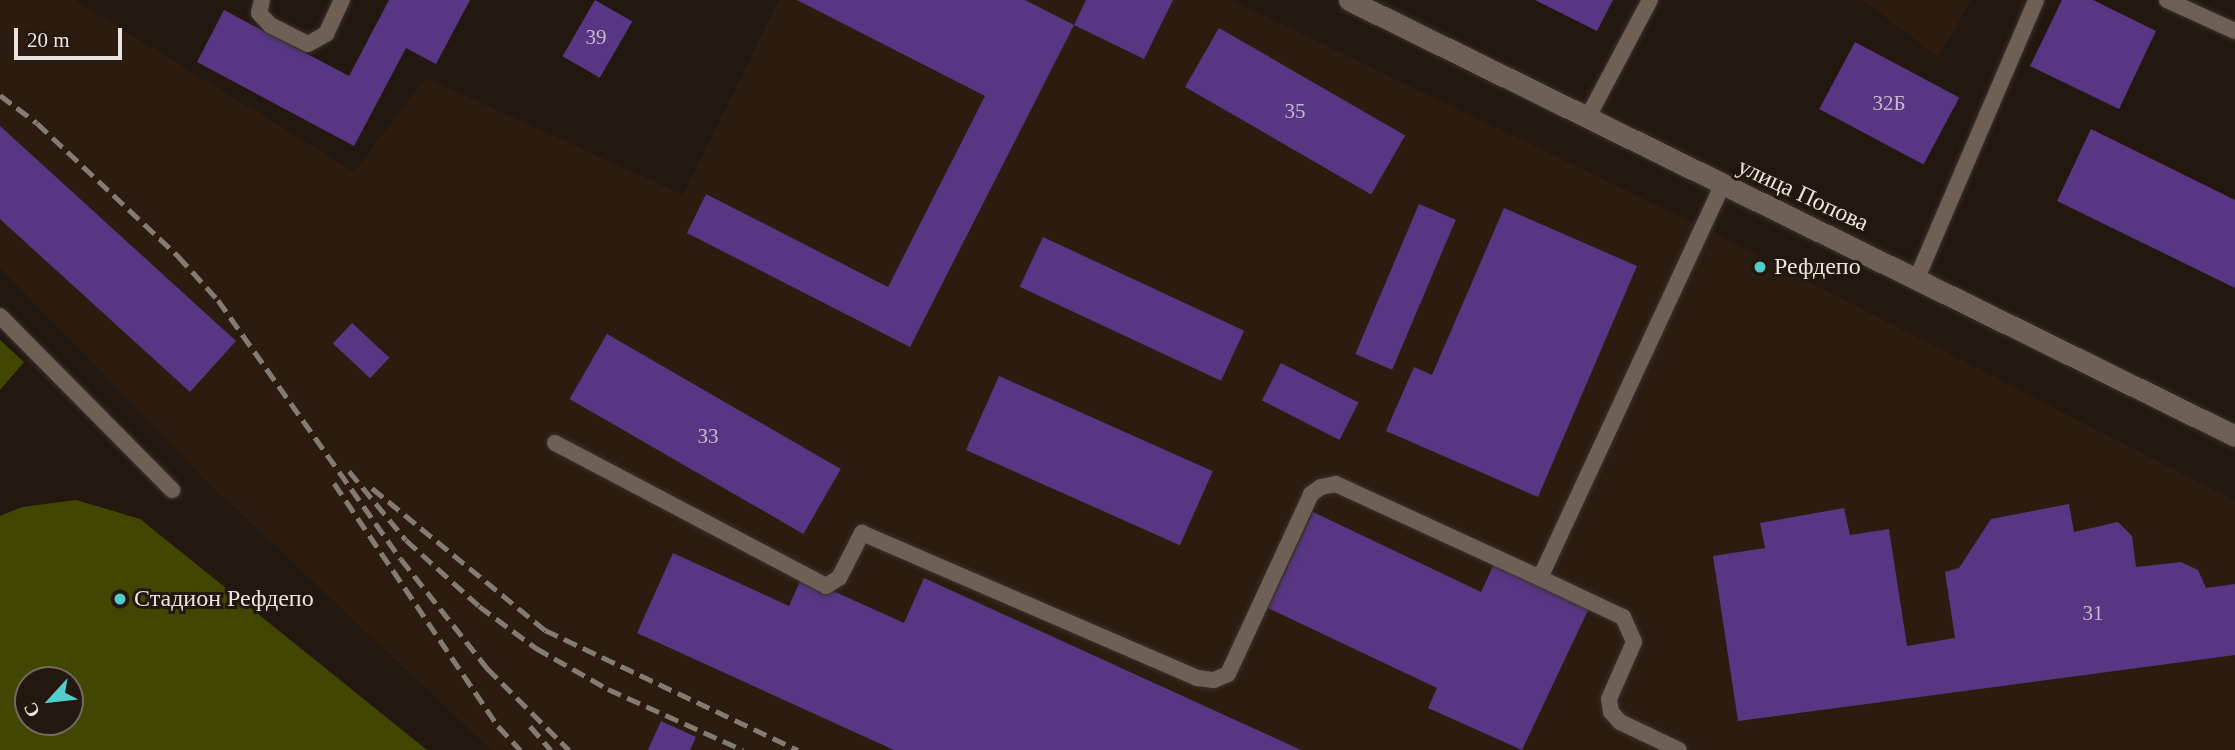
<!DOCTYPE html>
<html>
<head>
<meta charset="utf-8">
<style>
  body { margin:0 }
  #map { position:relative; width:2235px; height:750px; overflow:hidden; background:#23180f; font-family:"Times New Roman",serif }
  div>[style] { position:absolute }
  .built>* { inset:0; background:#2c1c0f }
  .green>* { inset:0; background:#414703 }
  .building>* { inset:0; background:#593684; transform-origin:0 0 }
  .roads { filter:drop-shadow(0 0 2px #39312d) drop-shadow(0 0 2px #39312d) }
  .lane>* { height:16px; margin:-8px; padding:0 8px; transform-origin:8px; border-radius:8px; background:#6f6056 }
  .secondary>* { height:21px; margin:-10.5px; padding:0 10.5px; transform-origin:10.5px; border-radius:10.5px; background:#6f6056 }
  .rail>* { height:5px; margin-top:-2.5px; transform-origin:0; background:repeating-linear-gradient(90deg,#847b73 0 14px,transparent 0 21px) }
  .dots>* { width:19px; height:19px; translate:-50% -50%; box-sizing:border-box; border:4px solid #23180f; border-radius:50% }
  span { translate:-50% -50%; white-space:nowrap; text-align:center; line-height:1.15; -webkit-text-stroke:6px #23180f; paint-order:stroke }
  .number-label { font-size:21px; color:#c6b8c7 }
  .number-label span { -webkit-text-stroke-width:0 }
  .street-label { font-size:24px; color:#ebe3dd }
  .poi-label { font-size:24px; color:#ebe3dd }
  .left { translate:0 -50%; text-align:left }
  .north { position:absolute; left:14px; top:666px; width:70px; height:70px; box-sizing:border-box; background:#23180f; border:2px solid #736961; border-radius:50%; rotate:243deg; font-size:19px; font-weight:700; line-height:28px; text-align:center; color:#ebe3dd }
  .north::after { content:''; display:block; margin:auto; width:24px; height:32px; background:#52cdcc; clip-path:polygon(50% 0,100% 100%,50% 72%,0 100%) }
  .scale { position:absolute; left:14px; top:28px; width:108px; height:32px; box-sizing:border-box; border:4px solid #ebe3dd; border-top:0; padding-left:9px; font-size:21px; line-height:24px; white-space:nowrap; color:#ebe3dd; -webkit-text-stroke:5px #23180f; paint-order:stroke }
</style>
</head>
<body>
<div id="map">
  <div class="built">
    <i style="clip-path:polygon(0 0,74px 0,354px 172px,426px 78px,683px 195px,779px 0,1231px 0,1704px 228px,2235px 501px,2235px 750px,491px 750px,213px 487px,0 268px)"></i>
    <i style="clip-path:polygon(1863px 0,1971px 0,1938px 57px)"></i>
  </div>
  <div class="green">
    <i style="clip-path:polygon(0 340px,24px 362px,0 390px)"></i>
    <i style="clip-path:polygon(evenodd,76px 500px,140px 519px,427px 750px,0 750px,0 516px,22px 507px,76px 500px,70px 680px,70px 722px,28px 722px,28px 680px,70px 680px)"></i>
  </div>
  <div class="building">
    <i style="clip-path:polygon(389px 0,470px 0,436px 64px,406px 48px,354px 146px,197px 62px,224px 10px,349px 76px)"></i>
    <i style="left:595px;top:0;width:43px;height:65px;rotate:30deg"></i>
    <i style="clip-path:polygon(797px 0,1025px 0,1074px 25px,910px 347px,687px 233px,706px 194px,888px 287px,985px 96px)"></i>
    <i style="clip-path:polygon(1086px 0,1173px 0,1144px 59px,1074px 25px)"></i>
    <i style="clip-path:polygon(1535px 0,1613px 0,1597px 31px)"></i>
    <i style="clip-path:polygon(2062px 0,2093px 0,2156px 31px,2119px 109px,2030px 66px)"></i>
    <i style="left:1219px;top:28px;width:215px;height:68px;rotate:30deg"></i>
    <i style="left:1855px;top:42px;width:118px;height:76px;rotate:28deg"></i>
    <i style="clip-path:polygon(0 126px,236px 341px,190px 392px,0 219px)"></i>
    <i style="clip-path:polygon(2091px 129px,2235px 200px,2235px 288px,2057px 201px)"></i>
    <i style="left:1419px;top:204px;width:40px;height:163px;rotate:23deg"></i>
    <i style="clip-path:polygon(1504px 208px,1637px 266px,1538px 497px,1386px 431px,1414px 367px,1432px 375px)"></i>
    <i style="left:1043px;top:237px;width:222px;height:55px;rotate:25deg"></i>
    <i style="left:352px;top:323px;width:51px;height:28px;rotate:43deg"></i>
    <i style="left:607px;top:334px;width:270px;height:75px;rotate:30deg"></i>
    <i style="left:1281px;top:363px;width:87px;height:42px;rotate:27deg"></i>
    <i style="left:999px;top:376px;width:234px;height:81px;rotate:24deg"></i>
    <i style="clip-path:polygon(2069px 504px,2074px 532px,2118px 522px,2132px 536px,2136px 567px,2181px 562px,2198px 570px,2206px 588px,2235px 584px,2235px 655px,1738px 721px,1713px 556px,1765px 548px,1760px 523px,1844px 508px,1850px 535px,1889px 529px,1907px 646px,1955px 638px,1945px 572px,1959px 568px,1991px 519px)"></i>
    <i style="clip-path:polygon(1313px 512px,1481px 592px,1495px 562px,1590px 606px,1522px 750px,1428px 708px,1437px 688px,1268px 608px)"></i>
    <i style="clip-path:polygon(673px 553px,789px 606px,802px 577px,904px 623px,924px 578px,1301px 750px,894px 750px,637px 633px)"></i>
    <i style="clip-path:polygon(661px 721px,696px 737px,690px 750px,648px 750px)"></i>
  </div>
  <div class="roads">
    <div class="lane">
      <i style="left:262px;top:0;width:13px;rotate:103deg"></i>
      <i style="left:259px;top:13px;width:16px;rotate:47deg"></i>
      <i style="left:270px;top:25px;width:42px;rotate:26.6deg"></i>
      <i style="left:308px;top:44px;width:21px;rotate:-29deg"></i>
      <i style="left:326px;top:34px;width:38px;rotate:-65deg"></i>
      <i style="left:2167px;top:0;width:75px;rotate:24.5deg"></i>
      <i style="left:1588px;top:117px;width:132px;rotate:-62.1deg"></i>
      <i style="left:1917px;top:278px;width:302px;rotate:-66.8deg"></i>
      <i style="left:0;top:316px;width:245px;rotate:45.3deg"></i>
      <i style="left:555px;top:443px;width:306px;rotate:27.8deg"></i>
      <i style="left:826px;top:586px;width:15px;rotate:-32deg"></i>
      <i style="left:839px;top:578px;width:51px;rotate:-62.9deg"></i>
      <i style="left:862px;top:533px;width:365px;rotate:23.4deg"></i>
      <i style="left:1197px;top:678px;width:17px;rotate:7deg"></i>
      <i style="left:1214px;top:680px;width:15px;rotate:-23deg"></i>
      <i style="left:1228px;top:674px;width:198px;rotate:-65.2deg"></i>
      <i style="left:1311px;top:494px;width:12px;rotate:-35deg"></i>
      <i style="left:1321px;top:487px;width:15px;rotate:-11deg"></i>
      <i style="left:1336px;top:484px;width:225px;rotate:24.7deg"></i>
      <i style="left:1540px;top:578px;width:432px;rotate:-65.1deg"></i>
      <i style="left:1540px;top:578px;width:92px;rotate:25.2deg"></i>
      <i style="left:1623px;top:617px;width:27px;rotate:66deg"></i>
      <i style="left:1634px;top:642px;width:62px;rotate:113.7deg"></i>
      <i style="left:1609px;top:699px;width:13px;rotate:81deg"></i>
      <i style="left:1611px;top:712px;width:13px;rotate:48deg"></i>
      <i style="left:1620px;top:722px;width:65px;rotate:25.4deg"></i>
    </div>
    <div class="secondary">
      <i style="left:1349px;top:0;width:987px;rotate:26.2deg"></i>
    </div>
  </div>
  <div class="rail">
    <i style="left:0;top:95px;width:46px;rotate:37.1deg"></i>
    <i style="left:37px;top:123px;width:194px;rotate:43.3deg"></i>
    <i style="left:178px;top:256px;width:59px;rotate:47.7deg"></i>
    <i style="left:218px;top:300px;width:317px;rotate:54.8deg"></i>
    <i style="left:401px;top:559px;width:139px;rotate:51.7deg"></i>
    <i style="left:487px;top:668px;width:116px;rotate:45deg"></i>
    <i style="left:349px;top:471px;width:89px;rotate:50.4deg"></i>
    <i style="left:406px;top:540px;width:98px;rotate:42.1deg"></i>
    <i style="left:479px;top:606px;width:71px;rotate:36.4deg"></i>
    <i style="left:536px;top:648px;width:83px;rotate:29.7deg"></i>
    <i style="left:608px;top:689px;width:148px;rotate:24.3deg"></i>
    <i style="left:334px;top:483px;width:293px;rotate:56deg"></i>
    <i style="left:498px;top:726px;width:33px;rotate:47deg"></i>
    <i style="left:372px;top:488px;width:224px;rotate:39.4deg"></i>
    <i style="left:545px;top:630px;width:280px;rotate:25.4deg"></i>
    <i style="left:530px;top:726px;width:32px;rotate:49deg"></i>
  </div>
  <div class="dots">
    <i style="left:1760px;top:267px;background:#52cdcc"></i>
    <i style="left:120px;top:599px;background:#52cdcc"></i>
  </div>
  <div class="number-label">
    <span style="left:596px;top:37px">39</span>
    <span style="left:1889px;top:103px">32Б</span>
    <span style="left:1295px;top:111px">35</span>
    <span style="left:708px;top:436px">33</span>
    <span style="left:2093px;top:613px">31</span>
  </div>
  <div class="street-label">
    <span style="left:1803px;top:195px;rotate:25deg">улица Попова</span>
  </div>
  <div class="poi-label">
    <span class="left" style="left:1774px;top:267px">Рефдепо</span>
    <span class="left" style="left:134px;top:599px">Стадион Рефдепо</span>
  </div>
  <div class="north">С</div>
  <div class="scale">20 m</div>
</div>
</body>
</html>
